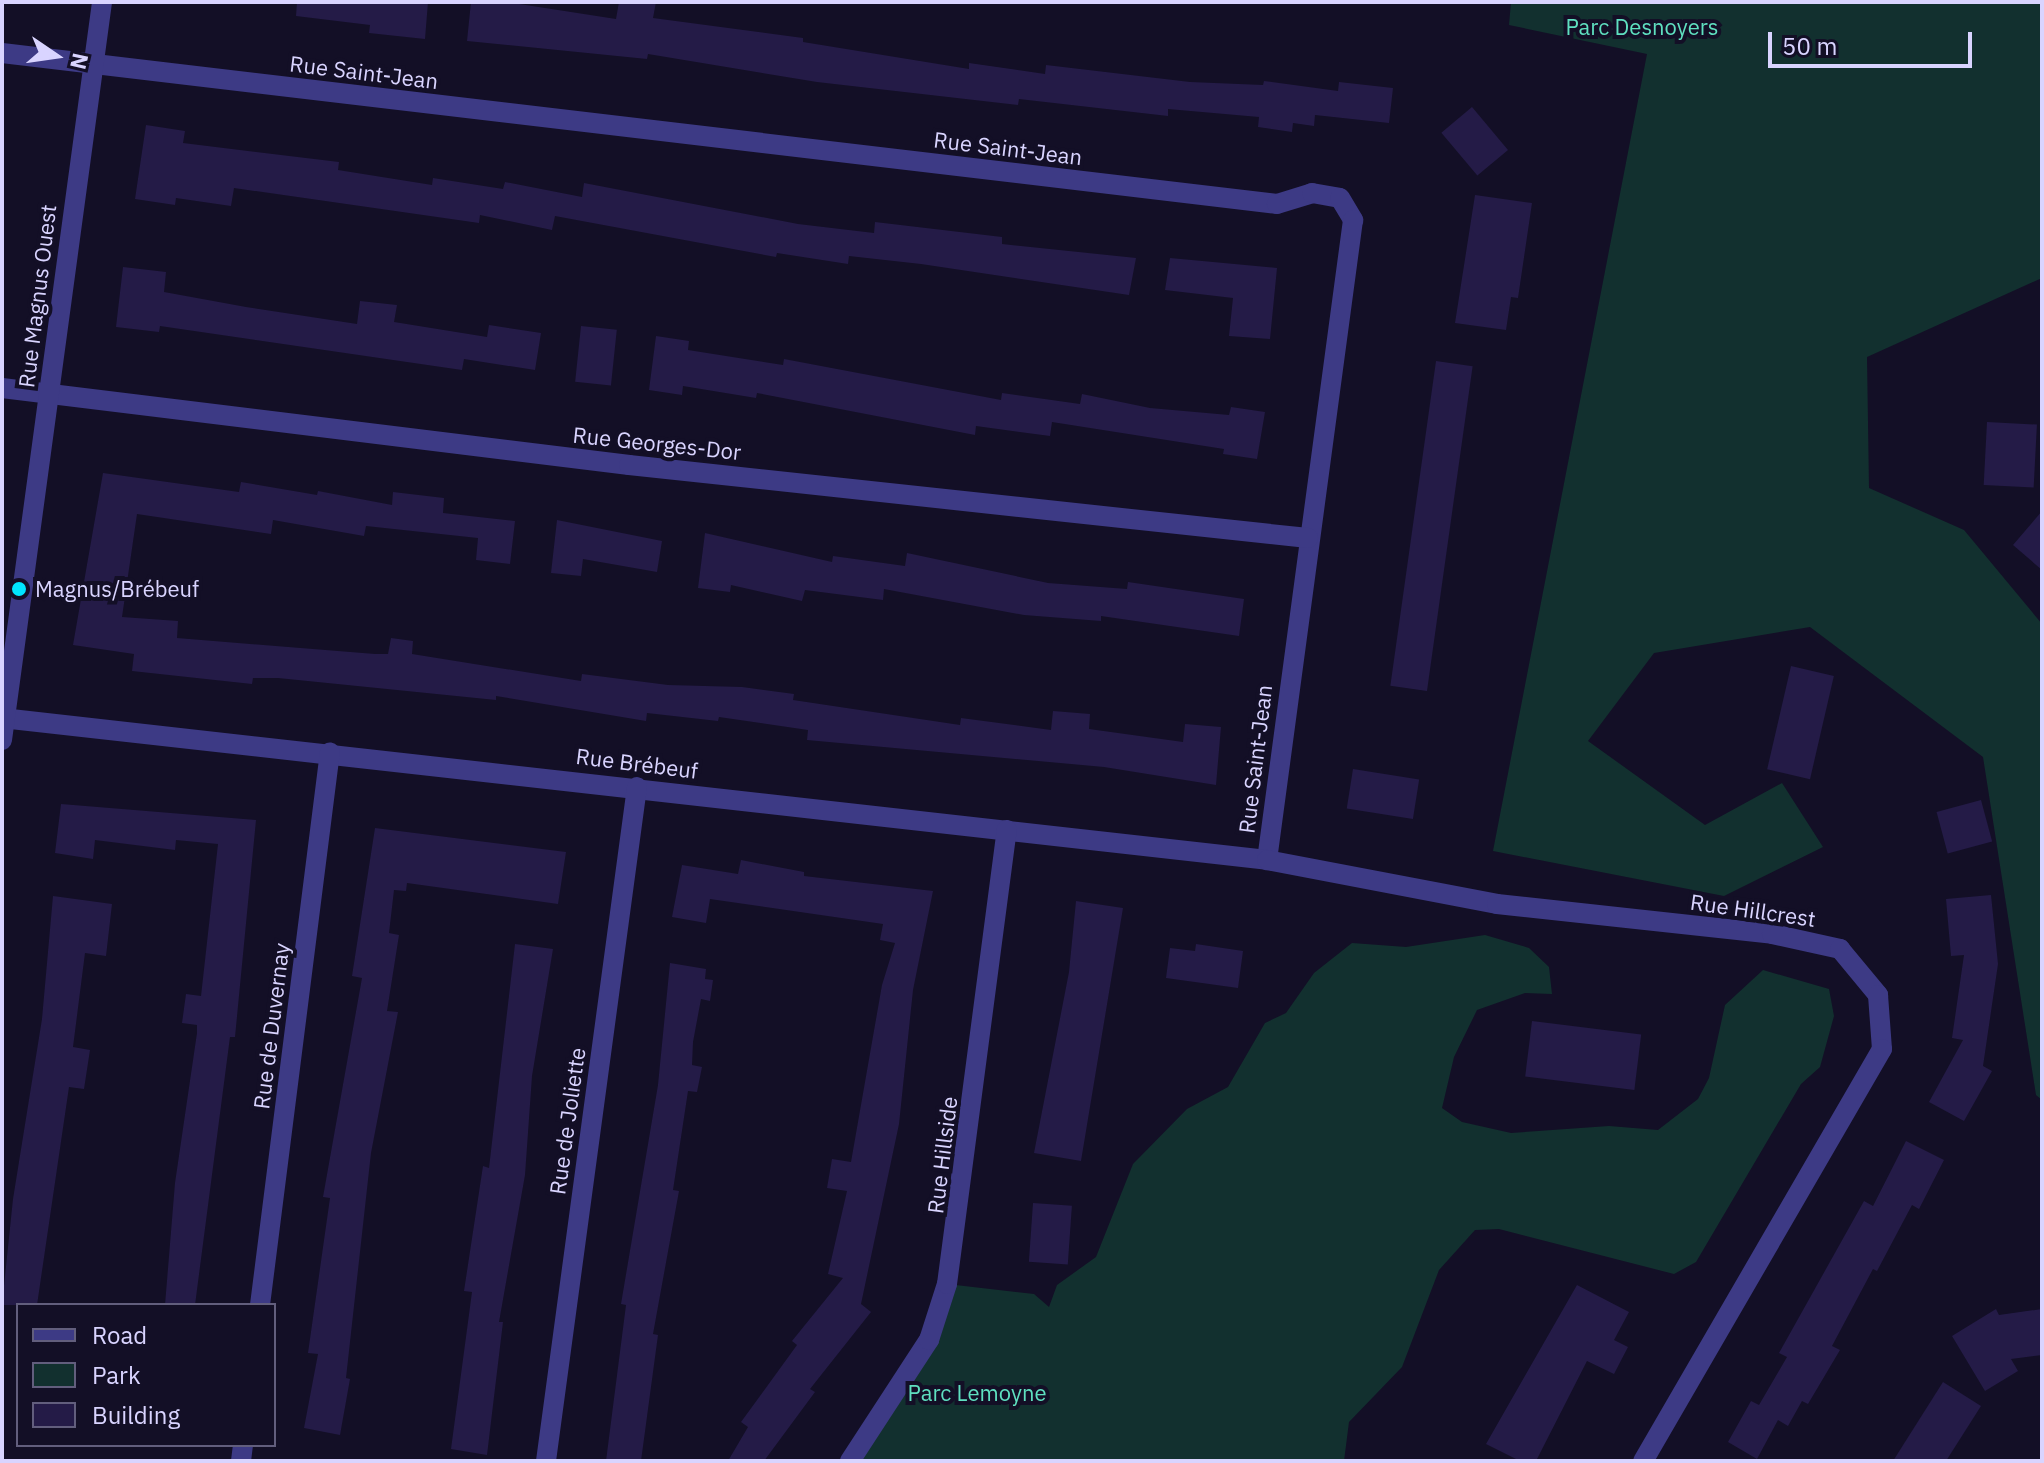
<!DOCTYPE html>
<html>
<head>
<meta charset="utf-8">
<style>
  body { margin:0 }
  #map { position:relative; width:2044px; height:1463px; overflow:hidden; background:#130f26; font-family:"IBM Plex Sans",sans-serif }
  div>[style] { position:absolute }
  .green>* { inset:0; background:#12302f }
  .building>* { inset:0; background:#241b47; transform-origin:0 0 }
  .minor>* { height:20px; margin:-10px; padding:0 10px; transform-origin:10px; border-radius:10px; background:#3d3a85 }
  .dots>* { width:22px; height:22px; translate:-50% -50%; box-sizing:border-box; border:4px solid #130f26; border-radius:50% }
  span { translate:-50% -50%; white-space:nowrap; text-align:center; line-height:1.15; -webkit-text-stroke:8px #130f26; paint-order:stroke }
  .park-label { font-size:22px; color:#5fe0c0 }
  .street-label { font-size:22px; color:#d9d4ff }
  .poi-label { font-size:22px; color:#d9d4ff }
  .left { translate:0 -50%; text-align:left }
  .frame { position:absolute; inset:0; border:4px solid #d9d4ff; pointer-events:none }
  .legend { position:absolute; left:16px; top:1303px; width:260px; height:144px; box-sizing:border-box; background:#130f26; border:2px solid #625e7d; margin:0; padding:10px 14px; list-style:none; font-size:24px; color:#d9d4ff }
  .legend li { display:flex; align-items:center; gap:16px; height:40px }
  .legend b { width:40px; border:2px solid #625e7d }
  .north { position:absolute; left:16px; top:16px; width:80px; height:80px; -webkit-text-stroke:6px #130f26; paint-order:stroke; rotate:103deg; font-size:22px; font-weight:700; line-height:32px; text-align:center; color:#d9d4ff }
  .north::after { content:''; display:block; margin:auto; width:28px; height:36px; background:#d9d4ff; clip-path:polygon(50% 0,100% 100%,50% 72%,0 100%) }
  .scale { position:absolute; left:1768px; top:32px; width:204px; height:36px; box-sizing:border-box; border:4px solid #d9d4ff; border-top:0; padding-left:10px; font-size:24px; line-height:28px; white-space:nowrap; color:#d9d4ff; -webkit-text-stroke:6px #130f26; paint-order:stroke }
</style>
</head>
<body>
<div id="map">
  <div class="green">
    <i style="clip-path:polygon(1511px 2px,2042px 4px,2042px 278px,1867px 357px,1869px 488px,1964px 530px,2042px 624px,2042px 1100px,2036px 1095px,1983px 757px,1810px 627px,1654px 653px,1588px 741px,1705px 825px,1782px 783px,1823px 847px,1724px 896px,1493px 851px,1647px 54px,1509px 25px)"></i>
    <i style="clip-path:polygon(1485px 935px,1529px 948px,1549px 967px,1552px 994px,1525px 993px,1477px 1010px,1454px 1057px,1442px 1108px,1462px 1122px,1511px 1133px,1609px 1126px,1658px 1130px,1698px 1099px,1709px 1078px,1725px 1005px,1763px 970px,1829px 989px,1834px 1016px,1820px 1067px,1801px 1084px,1696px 1262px,1674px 1274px,1499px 1229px,1475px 1230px,1439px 1270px,1402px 1367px,1349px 1422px,1344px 1461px,844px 1461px,911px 1372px,947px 1284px,1034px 1294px,1049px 1307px,1057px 1285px,1096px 1257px,1133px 1164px,1187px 1109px,1228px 1087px,1265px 1023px,1286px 1013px,1314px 973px,1352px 943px,1406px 947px)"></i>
  </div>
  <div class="building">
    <i style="clip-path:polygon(297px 2px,428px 2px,425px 39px,369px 33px,370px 25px,296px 16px)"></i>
    <i style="clip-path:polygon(471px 2px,507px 2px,616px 19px,619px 2px,656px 2px,653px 18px,803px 38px,803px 42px,969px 69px,969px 63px,1045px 74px,1046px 65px,1190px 82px,1263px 85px,1264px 81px,1338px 91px,1339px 82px,1393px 88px,1389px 123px,1315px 115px,1314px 126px,1293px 123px,1292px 132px,1258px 127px,1259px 117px,1168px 109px,1168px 116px,1019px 99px,1018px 105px,817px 82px,648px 54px,647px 59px,467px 41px)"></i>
    <i style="left:1472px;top:107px;width:56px;height:40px;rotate:50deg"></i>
    <i style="clip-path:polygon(146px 125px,185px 131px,183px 143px,339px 162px,338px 170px,432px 185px,433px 178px,503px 189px,505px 182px,582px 197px,584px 183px,798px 224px,874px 233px,875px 222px,1002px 237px,1002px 244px,1136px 258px,1129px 295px,921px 264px,849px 256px,848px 264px,777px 253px,776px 257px,555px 216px,552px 230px,480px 215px,479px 223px,234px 188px,231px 206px,176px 198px,175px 205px,135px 199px)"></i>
    <i style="clip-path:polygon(1475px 195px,1532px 203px,1518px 298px,1511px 297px,1506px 330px,1455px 323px)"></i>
    <i style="clip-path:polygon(1170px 258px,1277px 268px,1270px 339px,1229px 336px,1233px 298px,1165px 290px)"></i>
    <i style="clip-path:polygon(123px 267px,166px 272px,164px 292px,246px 307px,357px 324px,360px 301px,397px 305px,394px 322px,487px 337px,489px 325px,541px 333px,535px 370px,464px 359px,462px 370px,160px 326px,159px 332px,116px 327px)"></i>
    <i style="left:581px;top:326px;width:36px;height:56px;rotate:6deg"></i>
    <i style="clip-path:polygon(656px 336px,689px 341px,688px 350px,783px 365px,784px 359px,1001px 400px,1002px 393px,1080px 404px,1082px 394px,1150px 408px,1229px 415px,1231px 407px,1265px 412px,1257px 459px,1223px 454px,1224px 449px,1052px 422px,1050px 436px,976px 426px,975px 435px,757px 393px,756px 398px,683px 386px,682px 395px,649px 390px)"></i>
    <i style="left:1436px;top:361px;width:37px;height:328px;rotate:8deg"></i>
    <i style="left:1987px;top:422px;width:50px;height:63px;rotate:3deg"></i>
    <i style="clip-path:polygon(103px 473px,239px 492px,241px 482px,317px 495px,318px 491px,392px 505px,393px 492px,444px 498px,443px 513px,515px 521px,510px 564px,476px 560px,478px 538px,366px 526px,364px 536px,273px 520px,271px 534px,137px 514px,122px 617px,178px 621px,177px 638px,375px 654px,388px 654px,391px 638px,413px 641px,412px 654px,581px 681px,582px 674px,668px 685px,742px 687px,794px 694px,793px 700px,960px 725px,961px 718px,1051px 730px,1053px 711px,1090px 714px,1089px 729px,1183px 742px,1185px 724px,1221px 727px,1216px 785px,1104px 767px,807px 740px,808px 730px,719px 717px,718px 721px,647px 713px,646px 721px,496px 696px,496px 700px,278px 678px,253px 678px,252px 684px,132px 671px,134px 654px,73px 645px)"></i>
    <i style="clip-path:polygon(2042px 511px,2042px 570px,2013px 545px)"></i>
    <i style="clip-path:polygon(557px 520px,662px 541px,657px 572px,583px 559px,581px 576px,551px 573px)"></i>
    <i style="clip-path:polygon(705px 533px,832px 562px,833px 556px,905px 566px,907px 553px,1048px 583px,1127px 589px,1128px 582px,1244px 599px,1239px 636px,1101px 616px,1101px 621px,1024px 615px,884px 589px,883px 600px,805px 590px,802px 601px,731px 585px,730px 592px,698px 588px)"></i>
    <i style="left:1791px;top:666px;width:44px;height:106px;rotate:13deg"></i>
    <i style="left:1353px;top:769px;width:67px;height:40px;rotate:9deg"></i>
    <i style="left:1981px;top:800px;width:43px;height:46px;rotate:75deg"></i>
    <i style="clip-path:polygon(61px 804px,256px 820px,235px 1037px,230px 1037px,195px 1305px,165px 1305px,175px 1183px,197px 1033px,197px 1025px,182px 1023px,186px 994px,201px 996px,218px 844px,176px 840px,175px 850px,95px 840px,93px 859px,55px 853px)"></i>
    <i style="clip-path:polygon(375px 828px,566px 852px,558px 904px,407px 883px,406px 891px,394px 890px,389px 933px,399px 935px,387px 1011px,398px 1012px,371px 1153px,346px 1378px,350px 1379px,340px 1435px,304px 1428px,318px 1354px,308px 1353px,330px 1198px,323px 1197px,362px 978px,352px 976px)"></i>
    <i style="clip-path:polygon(741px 860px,804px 872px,804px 876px,933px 891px,913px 990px,899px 1124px,861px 1304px,871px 1312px,810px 1389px,815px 1392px,764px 1461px,728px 1461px,748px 1427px,741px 1422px,797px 1345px,792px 1341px,843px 1278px,828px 1274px,847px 1191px,827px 1188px,832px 1159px,851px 1162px,882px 985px,895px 943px,880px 940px,883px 924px,710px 899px,706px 923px,672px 917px,682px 865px,738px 874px)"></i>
    <i style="clip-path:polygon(1991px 895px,1998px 964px,1983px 1066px,1992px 1071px,1964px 1121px,1929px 1102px,1963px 1040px,1952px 1038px,1964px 955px,1951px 956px,1946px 899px)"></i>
    <i style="clip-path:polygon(53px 896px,112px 904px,106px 956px,85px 953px,73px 1047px,90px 1050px,84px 1089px,69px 1087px,37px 1305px,2px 1305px,13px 1199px,42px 1019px)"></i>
    <i style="clip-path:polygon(1076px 901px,1123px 908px,1081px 1161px,1034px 1153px,1069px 972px)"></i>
    <i style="clip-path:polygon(515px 944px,553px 949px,532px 1076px,525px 1175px,499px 1322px,503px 1322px,487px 1455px,451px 1449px,472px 1292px,464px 1291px,483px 1166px,489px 1168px)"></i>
    <i style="clip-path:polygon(1196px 944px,1243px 951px,1238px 988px,1166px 978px,1170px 948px,1195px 951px)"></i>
    <i style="clip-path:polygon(670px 963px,706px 969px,705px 979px,713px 980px,710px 1001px,701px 999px,693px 1042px,692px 1065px,702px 1067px,697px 1092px,688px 1091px,673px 1190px,679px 1191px,653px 1334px,658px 1335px,641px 1461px,606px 1461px,626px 1305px,621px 1304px,658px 1085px)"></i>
    <i style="left:1532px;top:1021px;width:110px;height:56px;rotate:7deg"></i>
    <i style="clip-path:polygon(1906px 1141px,1944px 1160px,1919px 1209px,1912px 1205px,1877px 1271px,1873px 1269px,1832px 1346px,1840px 1350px,1808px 1404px,1802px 1401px,1788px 1426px,1778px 1420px,1757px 1459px,1728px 1442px,1751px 1401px,1759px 1405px,1787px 1357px,1779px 1353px,1864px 1201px,1873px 1206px)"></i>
    <i style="left:1033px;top:1203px;width:39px;height:59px;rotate:4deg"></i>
    <i style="clip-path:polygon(1577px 1285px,1629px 1312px,1614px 1340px,1628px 1347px,1614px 1374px,1587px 1361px,1536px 1461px,1520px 1461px,1486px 1444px)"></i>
    <i style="clip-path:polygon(1996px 1309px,1999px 1315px,2042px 1309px,2042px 1355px,2011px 1359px,2018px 1371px,1985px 1391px,1952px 1336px)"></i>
    <i style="clip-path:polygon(1943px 1382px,1981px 1406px,1946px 1461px,1893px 1461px)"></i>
  </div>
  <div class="minor">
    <i style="left:2px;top:53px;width:1284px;rotate:6.75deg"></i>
    <i style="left:1277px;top:204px;width:37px;rotate:-17deg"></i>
    <i style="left:1312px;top:193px;width:28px;rotate:10deg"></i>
    <i style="left:1340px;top:198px;width:26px;rotate:59deg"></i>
    <i style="left:1353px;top:220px;width:646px;rotate:97.65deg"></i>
    <i style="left:2px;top:388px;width:632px;rotate:7deg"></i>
    <i style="left:629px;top:465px;width:683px;rotate:6.14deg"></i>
    <i style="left:2px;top:718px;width:1273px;rotate:6.4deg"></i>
    <i style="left:1267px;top:860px;width:234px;rotate:10.8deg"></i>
    <i style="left:1497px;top:904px;width:277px;rotate:6.2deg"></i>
    <i style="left:1772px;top:934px;width:70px;rotate:12.4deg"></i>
    <i style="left:1840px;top:949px;width:60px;rotate:50.4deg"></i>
    <i style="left:1878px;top:995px;width:54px;rotate:85.8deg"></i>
    <i style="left:1882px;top:1049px;width:476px;rotate:120.1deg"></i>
    <i style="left:2px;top:740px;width:745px;rotate:-82.28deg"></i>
    <i style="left:260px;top:1305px;width:557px;rotate:-82.79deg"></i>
    <i style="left:241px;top:1461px;width:16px;rotate:-83deg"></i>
    <i style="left:546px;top:1461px;width:680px;rotate:-82.31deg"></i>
    <i style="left:850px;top:1461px;width:145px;rotate:-56.9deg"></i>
    <i style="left:929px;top:1340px;width:59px;rotate:-72.2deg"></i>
    <i style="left:947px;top:1284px;width:458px;rotate:-82.5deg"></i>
  </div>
  <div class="dots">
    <i style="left:19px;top:589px;background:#00e5ff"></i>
  </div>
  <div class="park-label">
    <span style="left:1642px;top:27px">Parc Desnoyers</span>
    <span style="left:977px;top:1393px">Parc Lemoyne</span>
  </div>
  <div class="street-label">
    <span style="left:364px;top:72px;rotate:7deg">Rue Saint-Jean</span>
    <span style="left:1008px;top:148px;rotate:7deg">Rue Saint-Jean</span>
    <span style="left:37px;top:296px;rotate:-83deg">Rue Magnus Ouest</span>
    <span style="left:657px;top:443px;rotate:6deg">Rue Georges-Dor</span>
    <span style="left:1255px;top:759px;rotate:-83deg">Rue Saint-Jean</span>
    <span style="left:637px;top:763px;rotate:7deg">Rue Brébeuf</span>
    <span style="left:1753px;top:910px;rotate:8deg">Rue Hillcrest</span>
    <span style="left:271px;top:1026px;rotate:-83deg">Rue de Duvernay</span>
    <span style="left:567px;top:1121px;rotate:-82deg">Rue de Joliette</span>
    <span style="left:942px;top:1155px;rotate:-83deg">Rue Hillside</span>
  </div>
  <div class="poi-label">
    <span class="left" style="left:35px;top:589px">Magnus/Brébeuf</span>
  </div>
  <div class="frame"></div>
  <ul class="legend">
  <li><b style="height:10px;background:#3d3a85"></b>Road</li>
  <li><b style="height:22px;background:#12302f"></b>Park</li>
  <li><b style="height:22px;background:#241b47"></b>Building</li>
  </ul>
  <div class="north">N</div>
  <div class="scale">50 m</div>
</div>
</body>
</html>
